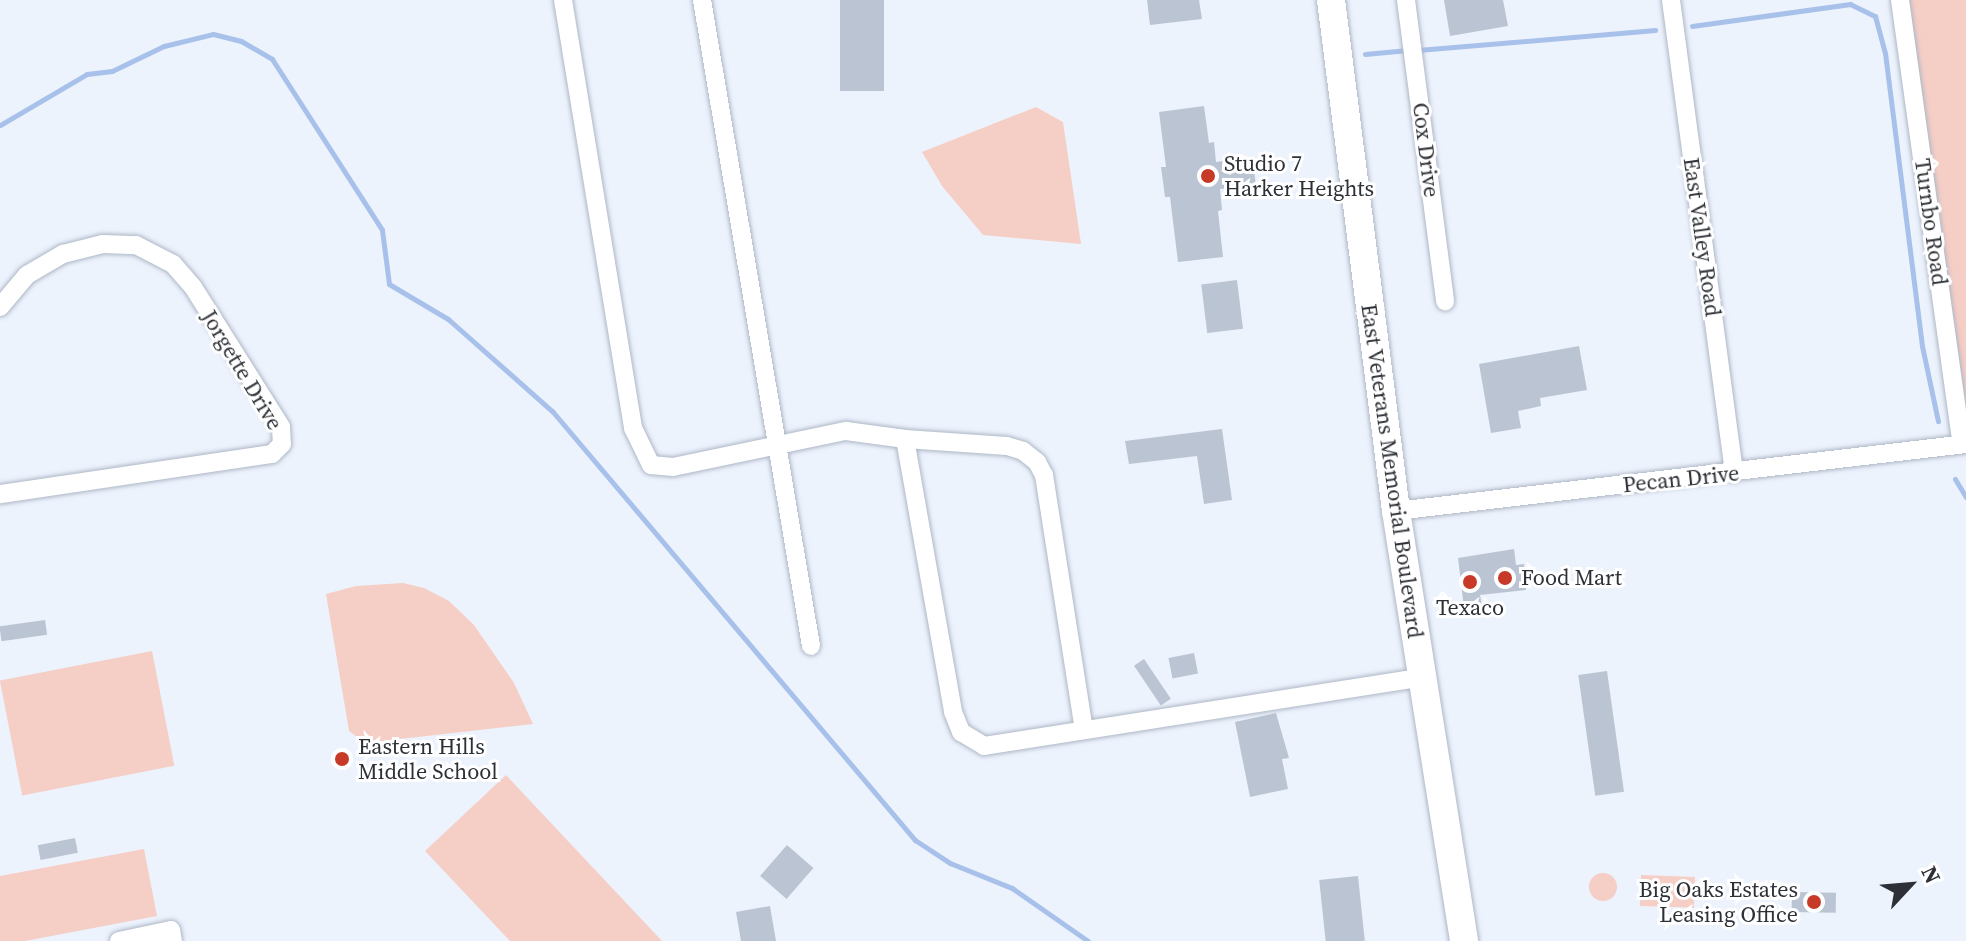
<!DOCTYPE html>
<html>
<head>
<meta charset="utf-8">
<style>
  body { margin:0 }
  #map { position:relative; width:1966px; height:941px; overflow:hidden; background:#edf3fd; font-family:"Source Serif 4",serif }
  div>[style] { position:absolute }
  .green>* { inset:0; background:#f5cec6; transform-origin:0 0 }
  .round { border-radius:50% }
  .stream>* { height:5px; margin:-2.5px; padding:0 2.5px; transform-origin:2.5px; border-radius:2.5px; background:#a8c1ea }
  .building>* { inset:0; background:#bac4d3; transform-origin:0 0 }
  .roads { filter:drop-shadow(0 0 2px #aeb7c6) drop-shadow(0 0 2px #aeb7c6) }
  .street>* { height:18px; margin:-9px; padding:0 9px; transform-origin:9px; border-radius:9px; background:#fff }
  .primary>* { height:28px; margin:-14px; padding:0 14px; transform-origin:14px; border-radius:14px; background:#fff }
  .dots>* { width:22px; height:22px; translate:-50% -50%; box-sizing:border-box; border:4px solid #fff; border-radius:50% }
  span { translate:-50% -50%; white-space:nowrap; text-align:center; line-height:1.15; -webkit-text-stroke:6px #fff; paint-order:stroke }
  .street-label { font-size:22px; color:#2d3036 }
  .poi-label { font-size:22px; color:#2d3036 }
  .left { translate:0 -50%; text-align:left }
  .right { translate:-100% -50%; text-align:right }
  .north { position:absolute; left:1870px; top:845px; width:80px; height:80px; -webkit-text-stroke:6px #fff; paint-order:stroke; rotate:64deg; font-size:22px; font-weight:700; line-height:32px; text-align:center; color:#2d3036 }
  .north::after { content:''; display:block; margin:auto; width:28px; height:36px; background:#2d3036; clip-path:polygon(50% 0,100% 100%,50% 72%,0 100%) }
</style>
</head>
<body>
<div id="map">
  <div class="green">
    <i style="clip-path:polygon(1908px 0,1966px 0,1966px 407px)"></i>
    <i style="clip-path:polygon(1036px 107px,1063px 122px,1081px 244px,983px 235px,942px 186px,922px 152px)"></i>
    <i style="clip-path:polygon(403px 583px,424px 588px,449px 601px,474px 625px,514px 683px,533px 724px,365px 743px,349px 731px,326px 594px,356px 586px)"></i>
    <i style="left:152px;top:651px;width:117px;height:155px;rotate:79deg"></i>
    <i style="clip-path:polygon(506px 775px,662px 941px,510px 941px,425px 851px)"></i>
    <i style="clip-path:polygon(144px 849px,157px 916px,25px 941px,0 941px,0 876px)"></i>
    <i class="round" style="left:1589px;top:873px;width:28px;height:28px"></i>
    <i style="left:1641px;top:875px;width:54px;height:31px;rotate:2deg"></i>
  </div>
  <div class="stream">
    <i style="left:1692px;top:26px;width:160px;rotate:-7.9deg"></i>
    <i style="left:1850px;top:4px;width:28px;rotate:26deg"></i>
    <i style="left:1875px;top:16px;width:38px;rotate:75deg"></i>
    <i style="left:1885px;top:53px;width:295px;rotate:82.8deg"></i>
    <i style="left:1922px;top:346px;width:77px;rotate:78deg"></i>
    <i style="left:1418px;top:50px;width:238px;rotate:-4.8deg"></i>
    <i style="left:1365px;top:54px;width:43px;rotate:-5.3deg"></i>
    <i style="left:0;top:125px;width:101px;rotate:-30.4deg"></i>
    <i style="left:87px;top:74px;width:25px;rotate:-7deg"></i>
    <i style="left:112px;top:71px;width:58px;rotate:-25.7deg"></i>
    <i style="left:164px;top:46px;width:50px;rotate:-13.8deg"></i>
    <i style="left:213px;top:34px;width:29px;rotate:14deg"></i>
    <i style="left:241px;top:41px;width:36px;rotate:30deg"></i>
    <i style="left:272px;top:59px;width:203px;rotate:57.2deg"></i>
    <i style="left:382px;top:230px;width:54px;rotate:82.6deg"></i>
    <i style="left:389px;top:284px;width:69px;rotate:30.7deg"></i>
    <i style="left:448px;top:319px;width:140px;rotate:41.5deg"></i>
    <i style="left:553px;top:412px;width:561px;rotate:49.78deg"></i>
    <i style="left:915px;top:840px;width:42px;rotate:33.3deg"></i>
    <i style="left:950px;top:863px;width:67px;rotate:22deg"></i>
    <i style="left:1012px;top:888px;width:93px;rotate:34.9deg"></i>
    <i style="left:1955px;top:479px;width:21px;rotate:59deg"></i>
  </div>
  <div class="building">
    <i style="left:840px;top:0;width:44px;height:91px"></i>
    <i style="clip-path:polygon(1147px 0,1199px 0,1202px 19px,1150px 25px)"></i>
    <i style="clip-path:polygon(1444px 0,1503px 0,1508px 26px,1450px 36px)"></i>
    <i style="clip-path:polygon(1204px 106px,1209px 143px,1214px 142px,1216px 162px,1252px 157px,1256px 185px,1220px 189px,1222px 210px,1218px 211px,1223px 257px,1178px 262px,1170px 197px,1165px 197px,1161px 167px,1166px 167px,1159px 112px)"></i>
    <i style="left:1237px;top:280px;width:49px;height:36px;rotate:83deg"></i>
    <i style="clip-path:polygon(1579px 346px,1587px 390px,1540px 398px,1541px 406px,1518px 411px,1521px 428px,1491px 433px,1479px 364px)"></i>
    <i style="clip-path:polygon(1222px 429px,1232px 500px,1204px 504px,1197px 456px,1129px 464px,1125px 441px)"></i>
    <i style="clip-path:polygon(1514px 549px,1516px 565px,1524px 564px,1526px 590px,1480px 595px,1482px 606px,1464px 608px,1458px 558px)"></i>
    <i style="left:45px;top:620px;width:15px;height:46px;rotate:82deg"></i>
    <i style="left:1194px;top:653px;width:21px;height:26px;rotate:79deg"></i>
    <i style="left:1144px;top:659px;width:48px;height:12px;rotate:56deg"></i>
    <i style="left:1607px;top:671px;width:122px;height:29px;rotate:82deg"></i>
    <i style="clip-path:polygon(1276px 713px,1289px 758px,1282px 759px,1288px 789px,1250px 797px,1235px 722px)"></i>
    <i style="left:75px;top:838px;width:15px;height:38px;rotate:79deg"></i>
    <i style="left:787px;top:845px;width:35px;height:41px;rotate:41deg"></i>
    <i style="left:1358px;top:876px;width:65px;height:39px;rotate:84deg"></i>
    <i style="left:1792px;top:892px;width:44px;height:20px;rotate:1deg"></i>
    <i style="clip-path:polygon(770px 906px,776px 941px,741px 941px,736px 912px)"></i>
  </div>
  <div class="roads">
    <div class="street">
      <i style="left:563px;top:0;width:434px;rotate:80.7deg"></i>
      <i style="left:633px;top:428px;width:41px;rotate:64.1deg"></i>
      <i style="left:651px;top:465px;width:22px;rotate:5deg"></i>
      <i style="left:673px;top:467px;width:177px;rotate:-11.8deg"></i>
      <i style="left:846px;top:431px;width:60px;rotate:7.7deg"></i>
      <i style="left:905px;top:439px;width:277px;rotate:80deg"></i>
      <i style="left:953px;top:712px;width:22px;rotate:68deg"></i>
      <i style="left:961px;top:732px;width:27px;rotate:31deg"></i>
      <i style="left:984px;top:746px;width:441px;rotate:-8.9deg"></i>
      <i style="left:702px;top:0;width:655px;rotate:80.42deg"></i>
      <i style="left:1406px;top:0;width:304px;rotate:82.6deg"></i>
      <i style="left:1671px;top:0;width:477px;rotate:82.4deg"></i>
      <i style="left:1900px;top:0;width:448px;rotate:82.1deg"></i>
      <i style="left:0;top:307px;width:42px;rotate:-49.8deg"></i>
      <i style="left:27px;top:275px;width:42px;rotate:-30.3deg"></i>
      <i style="left:63px;top:254px;width:41px;rotate:-14deg"></i>
      <i style="left:103px;top:244px;width:33px;rotate:2deg"></i>
      <i style="left:136px;top:245px;width:42px;rotate:27.2deg"></i>
      <i style="left:173px;top:264px;width:30px;rotate:49deg"></i>
      <i style="left:193px;top:287px;width:165px;rotate:57.8deg"></i>
      <i style="left:281px;top:427px;width:17px;rotate:87deg"></i>
      <i style="left:282px;top:444px;width:14px;rotate:135deg"></i>
      <i style="left:272px;top:454px;width:275px;rotate:171.6deg"></i>
      <i style="left:905px;top:439px;width:102px;rotate:3.9deg"></i>
      <i style="left:1007px;top:446px;width:17px;rotate:17deg"></i>
      <i style="left:1023px;top:451px;width:18px;rotate:38deg"></i>
      <i style="left:1037px;top:462px;width:15px;rotate:62deg"></i>
      <i style="left:1044px;top:475px;width:257px;rotate:81.1deg"></i>
      <i style="left:1396px;top:511px;width:574px;rotate:-6.7deg"></i>
      <i style="left:119px;top:941px;width:53px;rotate:-11.9deg"></i>
      <i style="left:171px;top:930px;width:11px;rotate:80deg"></i>
    </div>
    <div class="primary">
      <i style="left:1331px;top:0;width:515px;rotate:82.75deg"></i>
      <i style="left:1396px;top:511px;width:435px;rotate:81deg"></i>
    </div>
  </div>
  <div class="dots">
    <i style="left:1208px;top:176px;background:#c63a27"></i>
    <i style="left:1505px;top:578px;background:#c63a27"></i>
    <i style="left:1470px;top:582px;background:#c63a27"></i>
    <i style="left:342px;top:759px;background:#c63a27"></i>
    <i style="left:1814px;top:902px;background:#c63a27"></i>
  </div>
  <div class="street-label">
    <span style="left:1426px;top:150px;rotate:83deg">Cox Drive</span>
    <span style="left:1931px;top:222px;rotate:82deg">Turnbo Road</span>
    <span style="left:1702px;top:237px;rotate:82deg">East Valley Road</span>
    <span style="left:242px;top:370px;rotate:59deg">Jorgette Drive</span>
    <span style="left:1392px;top:471px;rotate:82deg">East Veterans Memorial Boulevard</span>
    <span style="left:1681px;top:479px;rotate:-6deg">Pecan Drive</span>
  </div>
  <div class="poi-label">
    <span class="left" style="left:1224px;top:176px">Studio 7<br>Harker Heights</span>
    <span class="left" style="left:1521px;top:578px">Food Mart</span>
    <span style="left:1470px;top:608px">Texaco</span>
    <span class="left" style="left:358px;top:759px">Eastern Hills<br>Middle School</span>
    <span class="right" style="left:1798px;top:902px">Big Oaks Estates<br>Leasing Office</span>
  </div>
  <div class="north">N</div>
</div>
</body>
</html>
